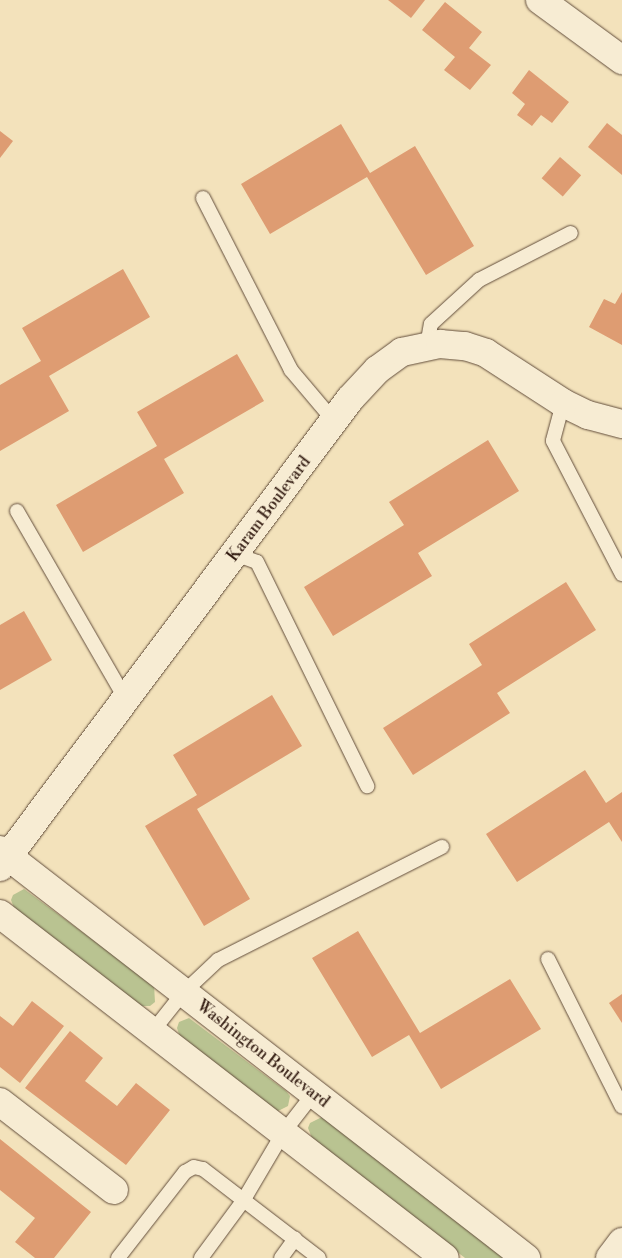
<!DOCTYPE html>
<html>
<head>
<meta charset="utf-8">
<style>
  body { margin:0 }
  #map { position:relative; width:622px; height:1258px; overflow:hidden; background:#f3e2bb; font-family:"Libre Bodoni",serif }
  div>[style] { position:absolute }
  .green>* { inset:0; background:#b9c391 }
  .building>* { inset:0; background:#de9c72; transform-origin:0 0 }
  .roads { filter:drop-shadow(0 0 1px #634e3c) drop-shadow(0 0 1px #634e3c) }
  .lane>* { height:14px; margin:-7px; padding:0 7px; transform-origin:7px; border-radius:7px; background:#f7ecd3 }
  .street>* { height:28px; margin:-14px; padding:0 14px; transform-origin:14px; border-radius:14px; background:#f7ecd3 }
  span { translate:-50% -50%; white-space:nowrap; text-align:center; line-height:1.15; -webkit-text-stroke:4px #f7ecd3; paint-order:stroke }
  .street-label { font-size:16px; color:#331c12 }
</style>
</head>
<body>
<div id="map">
  <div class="green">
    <i style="clip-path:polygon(24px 889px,154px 985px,155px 1002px,150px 1006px,139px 1006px,15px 910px,11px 900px,13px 895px)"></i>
    <i style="clip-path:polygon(189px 1018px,286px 1091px,290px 1096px,288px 1106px,278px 1111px,272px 1110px,180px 1037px,177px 1028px,179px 1022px)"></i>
    <i style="clip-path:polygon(322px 1117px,327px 1120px,503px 1258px,465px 1258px,312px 1138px,308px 1128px,310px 1123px)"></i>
  </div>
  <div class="building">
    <i style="clip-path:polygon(388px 0,425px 0,411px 18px)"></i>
    <i style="clip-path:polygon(445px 2px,482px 32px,469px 48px,491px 65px,470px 90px,444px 70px,455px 57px,422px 30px)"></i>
    <i style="clip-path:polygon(529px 70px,569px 102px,552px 123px,541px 115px,532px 126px,517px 115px,525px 104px,512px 93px)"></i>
    <i style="clip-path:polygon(607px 123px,622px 135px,622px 175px,588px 147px)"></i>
    <i style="clip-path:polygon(341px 124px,370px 173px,415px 146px,474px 246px,426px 275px,367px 177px,270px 234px,241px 184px)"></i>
    <i style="clip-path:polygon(0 131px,13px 141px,0 158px)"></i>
    <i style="left:560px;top:157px;width:28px;height:28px;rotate:41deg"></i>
    <i style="clip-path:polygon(123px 269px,150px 317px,49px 376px,69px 411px,0 451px,0 385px,41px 361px,22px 328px)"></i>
    <i style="clip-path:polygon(622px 292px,622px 345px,589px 327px,604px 299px,615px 304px)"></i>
    <i style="clip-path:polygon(237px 354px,264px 401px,164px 459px,184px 493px,83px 552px,56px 505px,157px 446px,137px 412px)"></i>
    <i style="clip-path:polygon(488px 440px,519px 491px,418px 553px,432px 576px,333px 636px,304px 587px,404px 525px,389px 502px)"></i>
    <i style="clip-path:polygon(566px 582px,596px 630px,497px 693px,510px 713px,413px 775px,383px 728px,482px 665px,469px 644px)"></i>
    <i style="clip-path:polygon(24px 611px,52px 660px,0 690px,0 625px)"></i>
    <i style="clip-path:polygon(272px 695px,302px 746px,197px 809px,250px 899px,204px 926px,145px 826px,197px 795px,173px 755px)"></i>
    <i style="clip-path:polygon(585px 770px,606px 803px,622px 792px,622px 842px,609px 822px,517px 882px,486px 834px)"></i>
    <i style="clip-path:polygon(358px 931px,420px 1033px,510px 979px,541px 1029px,441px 1089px,409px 1035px,372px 1057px,312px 958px)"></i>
    <i style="clip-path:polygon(622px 994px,622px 1023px,609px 1003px)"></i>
    <i style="clip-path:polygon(32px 1001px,64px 1026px,20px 1083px,0 1067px,0 1016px,13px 1026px)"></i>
    <i style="clip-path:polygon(70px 1031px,103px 1058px,85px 1081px,117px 1106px,136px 1083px,170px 1110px,126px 1165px,25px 1088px)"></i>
    <i style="clip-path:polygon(0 1139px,91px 1212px,54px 1258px,35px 1258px,15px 1242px,35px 1218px,0 1190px)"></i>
  </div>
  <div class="roads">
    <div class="lane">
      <i style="left:203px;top:198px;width:193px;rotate:62.9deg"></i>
      <i style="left:291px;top:370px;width:67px;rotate:49.9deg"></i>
      <i style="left:427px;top:346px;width:22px;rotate:-80deg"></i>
      <i style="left:431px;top:324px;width:65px;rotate:-42.5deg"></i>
      <i style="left:479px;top:280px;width:103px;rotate:-27.1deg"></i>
      <i style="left:563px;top:403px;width:39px;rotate:105deg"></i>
      <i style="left:553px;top:441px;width:150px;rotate:62.6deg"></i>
      <i style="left:17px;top:511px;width:218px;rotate:60deg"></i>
      <i style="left:235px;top:554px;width:23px;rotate:20deg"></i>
      <i style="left:257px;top:562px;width:250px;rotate:63.8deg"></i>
      <i style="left:548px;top:959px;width:165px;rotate:63.4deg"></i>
      <i style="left:152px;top:1032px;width:50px;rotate:-51.5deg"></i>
      <i style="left:183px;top:993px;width:48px;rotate:-43.3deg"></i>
      <i style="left:218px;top:960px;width:251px;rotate:-26.8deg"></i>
      <i style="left:118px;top:1258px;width:109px;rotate:-52.1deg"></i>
      <i style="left:185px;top:1172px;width:10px;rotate:-29deg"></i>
      <i style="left:194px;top:1167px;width:9px;rotate:13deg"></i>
      <i style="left:203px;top:1169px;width:146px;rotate:37.5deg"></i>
      <i style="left:201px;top:1258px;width:71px;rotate:-53.6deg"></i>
      <i style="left:243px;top:1201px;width:79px;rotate:-59.5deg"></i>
      <i style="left:283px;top:1133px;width:51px;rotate:-52.2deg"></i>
      <i style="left:281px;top:1258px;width:24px;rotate:-54deg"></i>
    </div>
    <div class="street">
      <i style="left:540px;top:0;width:102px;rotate:36.2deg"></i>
      <i style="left:0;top:850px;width:666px;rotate:37.8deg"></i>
      <i style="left:0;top:867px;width:584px;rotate:-53.21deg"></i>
      <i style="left:350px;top:399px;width:40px;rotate:-47deg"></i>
      <i style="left:377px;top:370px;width:31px;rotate:-36deg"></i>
      <i style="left:402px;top:352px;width:39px;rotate:-12deg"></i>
      <i style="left:440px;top:344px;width:25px;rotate:5deg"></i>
      <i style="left:465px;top:346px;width:22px;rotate:18deg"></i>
      <i style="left:486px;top:353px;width:92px;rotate:33deg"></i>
      <i style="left:563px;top:403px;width:28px;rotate:26deg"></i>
      <i style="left:588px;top:415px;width:35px;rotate:15deg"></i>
      <i style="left:0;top:914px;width:562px;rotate:37.71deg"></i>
      <i style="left:0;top:1102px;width:144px;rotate:37.7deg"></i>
      <i style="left:610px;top:1258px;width:20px;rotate:-53deg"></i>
    </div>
  </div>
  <div class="street-label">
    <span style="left:269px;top:509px;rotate:-53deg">Karam Boulevard</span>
    <span style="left:263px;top:1054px;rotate:38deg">Washington Boulevard</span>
  </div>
</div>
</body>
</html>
